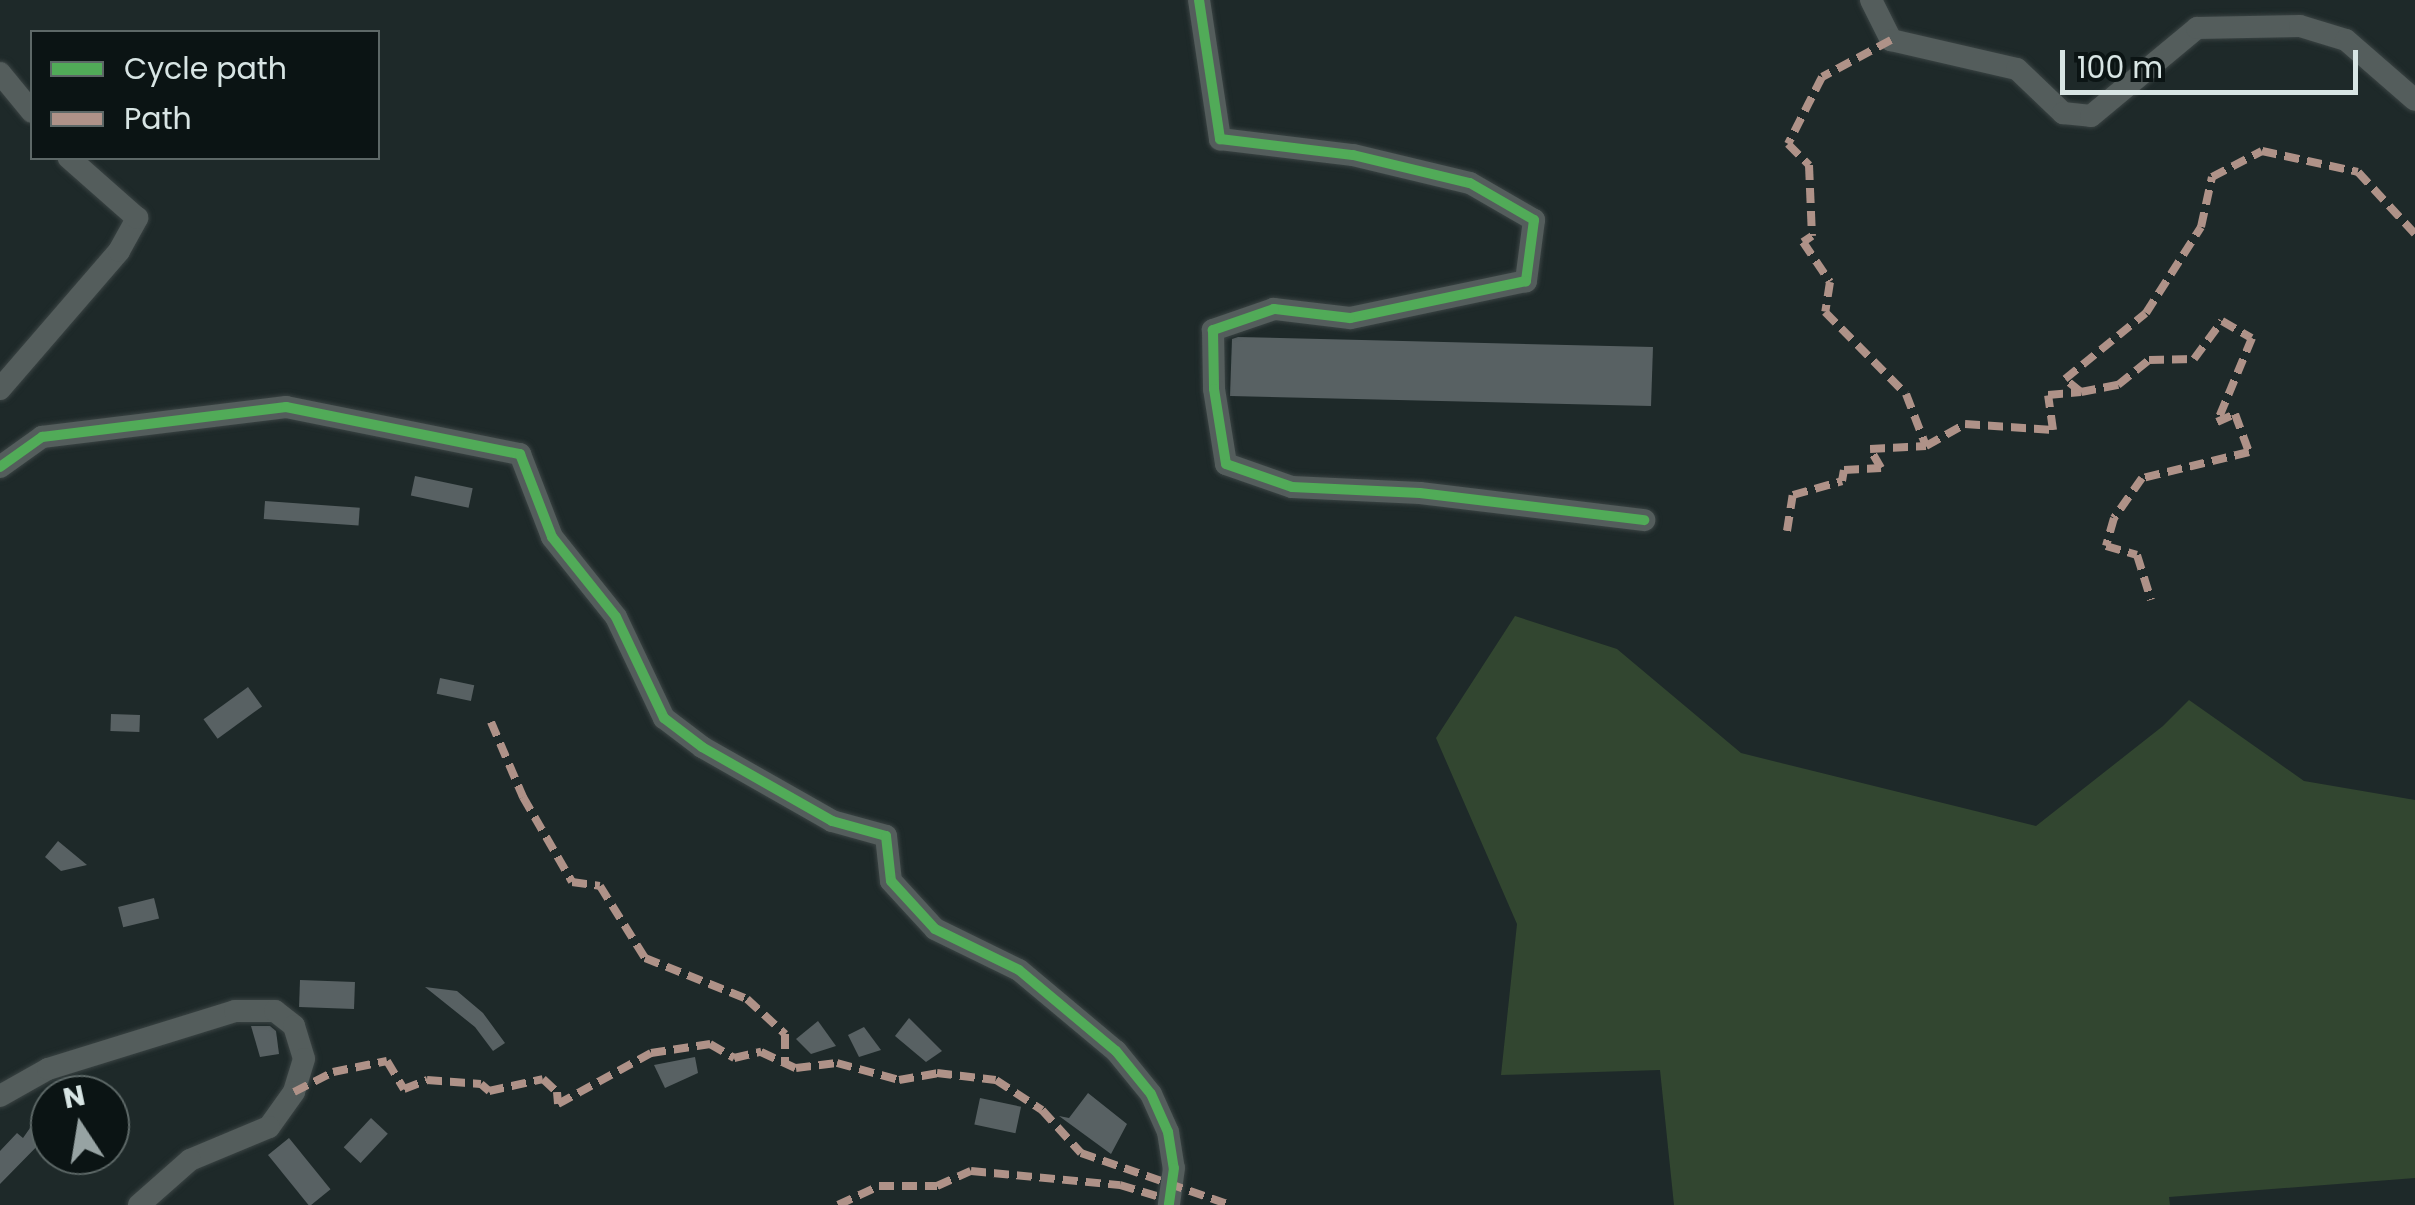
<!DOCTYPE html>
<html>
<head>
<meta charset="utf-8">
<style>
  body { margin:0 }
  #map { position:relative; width:2415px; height:1205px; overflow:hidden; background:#1e2929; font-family:Poppins,sans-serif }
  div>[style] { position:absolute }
  .green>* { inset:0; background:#324630 }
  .building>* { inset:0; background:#586163; transform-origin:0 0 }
  .roads { filter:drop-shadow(0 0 2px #3a4343) drop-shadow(0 0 2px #3a4343) }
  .minor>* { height:22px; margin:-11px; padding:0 11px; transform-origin:11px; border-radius:11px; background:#545d5c }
  .quiet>* { height:8px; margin-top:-4px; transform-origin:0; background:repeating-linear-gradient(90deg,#af9288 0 15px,transparent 0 23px) }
  .cycleway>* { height:10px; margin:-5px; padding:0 5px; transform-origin:5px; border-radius:5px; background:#51ab58 }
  span { translate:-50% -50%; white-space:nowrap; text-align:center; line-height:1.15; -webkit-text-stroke:10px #0b1414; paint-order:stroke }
  .legend { position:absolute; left:30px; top:30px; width:350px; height:130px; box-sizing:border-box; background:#0b1414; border:2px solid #5d6867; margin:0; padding:12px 18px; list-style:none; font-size:30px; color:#d8e5e4 }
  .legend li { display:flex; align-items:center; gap:20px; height:50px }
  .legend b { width:50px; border:2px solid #5d6867 }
  .north { position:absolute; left:30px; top:1075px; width:100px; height:100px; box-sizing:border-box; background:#0b1414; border:2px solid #5d6867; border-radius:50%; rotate:348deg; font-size:28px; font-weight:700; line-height:40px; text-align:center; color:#d8e5e4 }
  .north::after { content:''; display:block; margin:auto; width:35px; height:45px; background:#97a3a3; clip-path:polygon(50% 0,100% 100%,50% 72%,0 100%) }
  .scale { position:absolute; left:2060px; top:50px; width:298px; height:45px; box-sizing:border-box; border:5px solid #d8e5e4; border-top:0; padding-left:12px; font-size:30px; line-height:35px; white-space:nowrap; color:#d8e5e4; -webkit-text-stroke:8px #0b1414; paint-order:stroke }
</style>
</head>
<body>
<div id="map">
  <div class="green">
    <i style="clip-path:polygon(1515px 616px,1617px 649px,1741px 753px,2036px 826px,2163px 726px,2189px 700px,2304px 781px,2415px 800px,2415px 1178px,2169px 1197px,2170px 1205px,1674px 1205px,1660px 1070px,1501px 1075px,1517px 924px,1436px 738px)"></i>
  </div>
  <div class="building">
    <i style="clip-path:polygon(1238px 337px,1653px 347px,1651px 406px,1230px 396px,1232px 339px)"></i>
    <i style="left:415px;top:476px;width:59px;height:20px;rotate:12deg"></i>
    <i style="left:265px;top:501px;width:95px;height:18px;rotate:4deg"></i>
    <i style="left:440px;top:678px;width:35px;height:16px;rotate:12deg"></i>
    <i style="left:248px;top:687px;width:24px;height:55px;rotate:54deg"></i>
    <i style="left:111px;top:714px;width:29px;height:17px;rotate:2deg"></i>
    <i style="clip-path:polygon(58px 841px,87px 865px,61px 871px,45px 857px)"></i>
    <i style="left:154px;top:898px;width:21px;height:37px;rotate:76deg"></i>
    <i style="left:300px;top:980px;width:55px;height:27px;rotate:2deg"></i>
    <i style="clip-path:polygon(425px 987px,457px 991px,483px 1013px,505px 1043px,493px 1051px,475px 1027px)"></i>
    <i style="clip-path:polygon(909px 1018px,942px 1051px,926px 1062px,895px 1036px)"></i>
    <i style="clip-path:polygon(818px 1021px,836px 1046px,811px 1054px,796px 1039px)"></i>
    <i style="clip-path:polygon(251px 1026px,270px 1026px,276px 1031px,279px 1054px,260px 1057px)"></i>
    <i style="clip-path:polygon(864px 1027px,881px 1050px,859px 1057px,848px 1035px)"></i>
    <i style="clip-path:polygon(695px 1057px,698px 1073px,665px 1088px,654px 1065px)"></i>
    <i style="clip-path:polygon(1088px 1093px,1127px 1124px,1111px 1154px,1059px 1116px,1069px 1118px)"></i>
    <i style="left:980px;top:1098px;width:42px;height:27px;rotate:12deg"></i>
    <i style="clip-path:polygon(37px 1118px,50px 1127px,50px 1133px,0 1184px,0 1151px,17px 1133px,23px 1138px)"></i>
    <i style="left:371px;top:1118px;width:23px;height:40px;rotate:43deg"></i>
    <i style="left:289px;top:1138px;width:66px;height:27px;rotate:51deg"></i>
  </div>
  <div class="roads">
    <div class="minor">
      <i style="left:1199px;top:0;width:141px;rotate:81.4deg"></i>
      <i style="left:1220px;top:139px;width:134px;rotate:6.9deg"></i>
      <i style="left:1353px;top:155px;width:120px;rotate:13.5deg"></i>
      <i style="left:1470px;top:183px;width:74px;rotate:30deg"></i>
      <i style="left:1534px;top:220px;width:62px;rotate:97.5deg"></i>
      <i style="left:1526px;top:281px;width:180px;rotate:168.1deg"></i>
      <i style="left:1350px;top:318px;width:77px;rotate:-173.2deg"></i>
      <i style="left:1274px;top:309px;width:65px;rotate:161deg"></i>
      <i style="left:1213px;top:330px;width:59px;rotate:89deg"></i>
      <i style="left:1214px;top:389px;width:76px;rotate:80.9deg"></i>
      <i style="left:1226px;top:464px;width:70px;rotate:19.2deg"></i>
      <i style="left:1292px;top:487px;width:128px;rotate:2.7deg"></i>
      <i style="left:1420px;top:493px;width:226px;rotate:6.9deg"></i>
      <i style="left:1871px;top:0;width:45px;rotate:63.4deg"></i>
      <i style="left:1891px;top:40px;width:129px;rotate:13deg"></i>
      <i style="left:2017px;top:69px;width:64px;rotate:43.7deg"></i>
      <i style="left:2063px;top:113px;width:28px;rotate:6deg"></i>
      <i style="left:2091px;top:116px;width:138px;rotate:-39.7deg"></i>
      <i style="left:2197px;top:28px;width:103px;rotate:-1.1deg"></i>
      <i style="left:2300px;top:26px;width:48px;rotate:16.9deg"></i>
      <i style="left:2346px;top:40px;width:91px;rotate:41deg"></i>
      <i style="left:0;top:73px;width:50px;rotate:50.6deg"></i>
      <i style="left:0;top:389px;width:182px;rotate:-49.2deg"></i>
      <i style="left:119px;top:251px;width:38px;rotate:-61deg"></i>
      <i style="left:137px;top:218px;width:91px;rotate:-138.6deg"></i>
      <i style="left:0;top:467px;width:52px;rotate:-35.5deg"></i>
      <i style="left:42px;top:437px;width:246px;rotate:-7deg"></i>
      <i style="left:286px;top:407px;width:239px;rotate:11.4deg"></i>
      <i style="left:520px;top:454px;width:89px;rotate:68.9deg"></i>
      <i style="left:552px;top:537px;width:102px;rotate:51.3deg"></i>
      <i style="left:616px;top:617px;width:112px;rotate:64.6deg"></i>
      <i style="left:664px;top:718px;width:48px;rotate:37.3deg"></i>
      <i style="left:702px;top:747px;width:150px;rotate:29.6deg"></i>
      <i style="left:832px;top:821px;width:56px;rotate:15.5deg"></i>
      <i style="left:886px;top:836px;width:45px;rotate:83.7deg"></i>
      <i style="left:891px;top:881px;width:65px;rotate:47.5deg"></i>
      <i style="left:935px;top:929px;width:93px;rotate:26deg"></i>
      <i style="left:1019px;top:970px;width:126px;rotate:39.9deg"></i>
      <i style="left:1116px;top:1051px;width:55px;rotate:50.9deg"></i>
      <i style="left:1151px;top:1094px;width:42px;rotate:65.9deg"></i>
      <i style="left:1168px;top:1132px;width:36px;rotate:81deg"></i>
      <i style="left:1174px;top:1168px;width:37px;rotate:98deg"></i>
      <i style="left:0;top:1096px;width:55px;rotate:-29.4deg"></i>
      <i style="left:48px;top:1069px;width:196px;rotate:-17.2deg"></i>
      <i style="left:235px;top:1011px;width:40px"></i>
      <i style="left:275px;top:1011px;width:24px;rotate:38deg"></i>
      <i style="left:294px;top:1026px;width:34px;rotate:73deg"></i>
      <i style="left:304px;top:1059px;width:34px;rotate:107deg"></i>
      <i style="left:294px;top:1092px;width:43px;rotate:125.5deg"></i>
      <i style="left:269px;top:1127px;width:86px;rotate:157.3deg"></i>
      <i style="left:190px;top:1160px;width:68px;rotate:138.6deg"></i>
    </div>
  </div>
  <div class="quiet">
    <i style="left:1891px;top:40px;width:78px;rotate:151.8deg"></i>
    <i style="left:1822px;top:77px;width:75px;rotate:116.9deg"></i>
    <i style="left:1788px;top:144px;width:30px;rotate:45deg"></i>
    <i style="left:1809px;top:165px;width:71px;rotate:87.6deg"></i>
    <i style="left:1812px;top:236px;width:11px;rotate:146deg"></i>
    <i style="left:1803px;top:242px;width:48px;rotate:56deg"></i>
    <i style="left:1830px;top:282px;width:30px;rotate:99deg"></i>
    <i style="left:1825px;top:312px;width:115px;rotate:45.4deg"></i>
    <i style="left:1906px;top:394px;width:56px;rotate:69deg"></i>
    <i style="left:1926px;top:446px;width:45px;rotate:-29.4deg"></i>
    <i style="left:1965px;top:424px;width:88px;rotate:3.9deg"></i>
    <i style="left:2053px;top:430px;width:35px;rotate:-98deg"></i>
    <i style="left:2048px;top:395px;width:33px;rotate:-5deg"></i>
    <i style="left:2081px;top:392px;width:21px;rotate:-141deg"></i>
    <i style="left:2065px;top:379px;width:104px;rotate:-39.2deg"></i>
    <i style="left:2146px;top:313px;width:102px;rotate:-57.4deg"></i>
    <i style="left:2201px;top:227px;width:51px;rotate:-77.6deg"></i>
    <i style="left:2212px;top:177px;width:56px;rotate:-27.5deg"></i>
    <i style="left:2262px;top:151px;width:98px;rotate:12.3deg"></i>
    <i style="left:2358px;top:172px;width:84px;rotate:47.4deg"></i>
    <i style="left:2081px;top:392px;width:38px;rotate:-11deg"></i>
    <i style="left:2118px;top:385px;width:40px;rotate:-39deg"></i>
    <i style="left:2149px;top:360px;width:45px;rotate:-1.3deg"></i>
    <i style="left:2194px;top:359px;width:47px;rotate:-53.6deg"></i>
    <i style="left:2222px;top:321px;width:34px;rotate:30deg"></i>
    <i style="left:2252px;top:338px;width:91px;rotate:112.6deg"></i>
    <i style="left:2217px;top:422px;width:20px;rotate:-24deg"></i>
    <i style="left:2235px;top:414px;width:40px;rotate:69.8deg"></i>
    <i style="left:2249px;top:452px;width:110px;rotate:166.3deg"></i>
    <i style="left:2142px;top:478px;width:49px;rotate:125deg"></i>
    <i style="left:2114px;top:518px;width:29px;rotate:106deg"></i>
    <i style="left:2106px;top:546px;width:32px;rotate:16deg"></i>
    <i style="left:2137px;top:555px;width:47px;rotate:72.7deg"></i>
    <i style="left:1787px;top:531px;width:36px;rotate:-81deg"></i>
    <i style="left:1793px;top:495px;width:51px;rotate:-15.9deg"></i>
    <i style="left:1842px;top:481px;width:11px;rotate:-80deg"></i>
    <i style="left:1844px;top:470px;width:37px;rotate:-3deg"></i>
    <i style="left:1881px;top:468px;width:22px;rotate:-120deg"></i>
    <i style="left:1870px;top:449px;width:56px;rotate:-3.1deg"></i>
    <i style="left:491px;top:722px;width:82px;rotate:66.9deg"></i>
    <i style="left:523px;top:797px;width:98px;rotate:60deg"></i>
    <i style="left:572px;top:882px;width:28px;rotate:8deg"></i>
    <i style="left:600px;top:886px;width:85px;rotate:58deg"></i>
    <i style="left:645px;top:958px;width:110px;rotate:21.9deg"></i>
    <i style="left:747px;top:999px;width:52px;rotate:42.6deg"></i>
    <i style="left:785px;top:1034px;width:29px;rotate:90deg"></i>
    <i style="left:294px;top:1092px;width:44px;rotate:-27.1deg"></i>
    <i style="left:333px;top:1072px;width:55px;rotate:-11.5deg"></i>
    <i style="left:387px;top:1061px;width:33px;rotate:59deg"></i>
    <i style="left:404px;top:1089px;width:25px;rotate:-21deg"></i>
    <i style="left:427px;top:1080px;width:54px;rotate:4.2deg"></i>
    <i style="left:481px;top:1084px;width:11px;rotate:41deg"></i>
    <i style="left:489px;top:1091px;width:55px;rotate:-12.5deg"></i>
    <i style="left:543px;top:1079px;width:19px;rotate:43deg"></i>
    <i style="left:557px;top:1092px;width:12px;rotate:85deg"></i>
    <i style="left:558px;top:1104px;width:106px;rotate:-28.7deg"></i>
    <i style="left:651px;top:1053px;width:60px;rotate:-8.7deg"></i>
    <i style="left:710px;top:1044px;width:28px;rotate:30deg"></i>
    <i style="left:734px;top:1058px;width:28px;rotate:-13deg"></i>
    <i style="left:761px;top:1052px;width:38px;rotate:25deg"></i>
    <i style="left:796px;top:1068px;width:41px;rotate:-7deg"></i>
    <i style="left:837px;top:1063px;width:64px;rotate:15.3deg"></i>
    <i style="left:899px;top:1080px;width:39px;rotate:-10deg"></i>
    <i style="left:937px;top:1073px;width:59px;rotate:6.8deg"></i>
    <i style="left:996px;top:1080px;width:55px;rotate:33.1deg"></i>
    <i style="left:1042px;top:1110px;width:58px;rotate:47.8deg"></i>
    <i style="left:1081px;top:1153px;width:158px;rotate:19.2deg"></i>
    <i style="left:838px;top:1205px;width:45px;rotate:-24.9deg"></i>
    <i style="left:879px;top:1186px;width:58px"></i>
    <i style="left:937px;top:1186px;width:37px;rotate:-24deg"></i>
    <i style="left:971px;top:1171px;width:150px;rotate:5.4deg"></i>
    <i style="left:1120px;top:1185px;width:42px;rotate:16.7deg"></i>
  </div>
  <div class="cycleway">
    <i style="left:1199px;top:0;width:141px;rotate:81.4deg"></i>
    <i style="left:1220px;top:139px;width:134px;rotate:6.9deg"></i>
    <i style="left:1353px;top:155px;width:120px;rotate:13.5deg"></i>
    <i style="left:1470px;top:183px;width:74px;rotate:30deg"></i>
    <i style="left:1534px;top:220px;width:62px;rotate:97.5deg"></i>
    <i style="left:1526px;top:281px;width:180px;rotate:168.1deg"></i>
    <i style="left:1350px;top:318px;width:77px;rotate:-173.2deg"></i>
    <i style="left:1274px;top:309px;width:65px;rotate:161deg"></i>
    <i style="left:1213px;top:330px;width:59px;rotate:89deg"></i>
    <i style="left:1214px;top:389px;width:76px;rotate:80.9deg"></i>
    <i style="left:1226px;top:464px;width:70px;rotate:19.2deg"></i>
    <i style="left:1292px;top:487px;width:128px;rotate:2.7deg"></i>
    <i style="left:1420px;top:493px;width:226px;rotate:6.9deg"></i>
    <i style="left:0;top:467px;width:52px;rotate:-35.5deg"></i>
    <i style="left:42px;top:437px;width:246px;rotate:-7deg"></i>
    <i style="left:286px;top:407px;width:239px;rotate:11.4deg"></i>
    <i style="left:520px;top:454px;width:89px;rotate:68.9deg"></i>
    <i style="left:552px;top:537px;width:102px;rotate:51.3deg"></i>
    <i style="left:616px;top:617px;width:112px;rotate:64.6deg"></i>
    <i style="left:664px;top:718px;width:48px;rotate:37.3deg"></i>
    <i style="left:702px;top:747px;width:150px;rotate:29.6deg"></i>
    <i style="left:832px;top:821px;width:56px;rotate:15.5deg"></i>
    <i style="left:886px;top:836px;width:45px;rotate:83.7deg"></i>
    <i style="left:891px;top:881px;width:65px;rotate:47.5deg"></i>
    <i style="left:935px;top:929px;width:93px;rotate:26deg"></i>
    <i style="left:1019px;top:970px;width:126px;rotate:39.9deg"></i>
    <i style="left:1116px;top:1051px;width:55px;rotate:50.9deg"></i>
    <i style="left:1151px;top:1094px;width:42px;rotate:65.9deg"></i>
    <i style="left:1168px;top:1132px;width:36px;rotate:81deg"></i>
    <i style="left:1174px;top:1168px;width:37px;rotate:98deg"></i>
  </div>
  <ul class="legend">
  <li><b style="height:12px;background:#51ab58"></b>Cycle path</li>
  <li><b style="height:12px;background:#af9288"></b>Path</li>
  </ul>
  <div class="north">N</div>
  <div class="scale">100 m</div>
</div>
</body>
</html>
